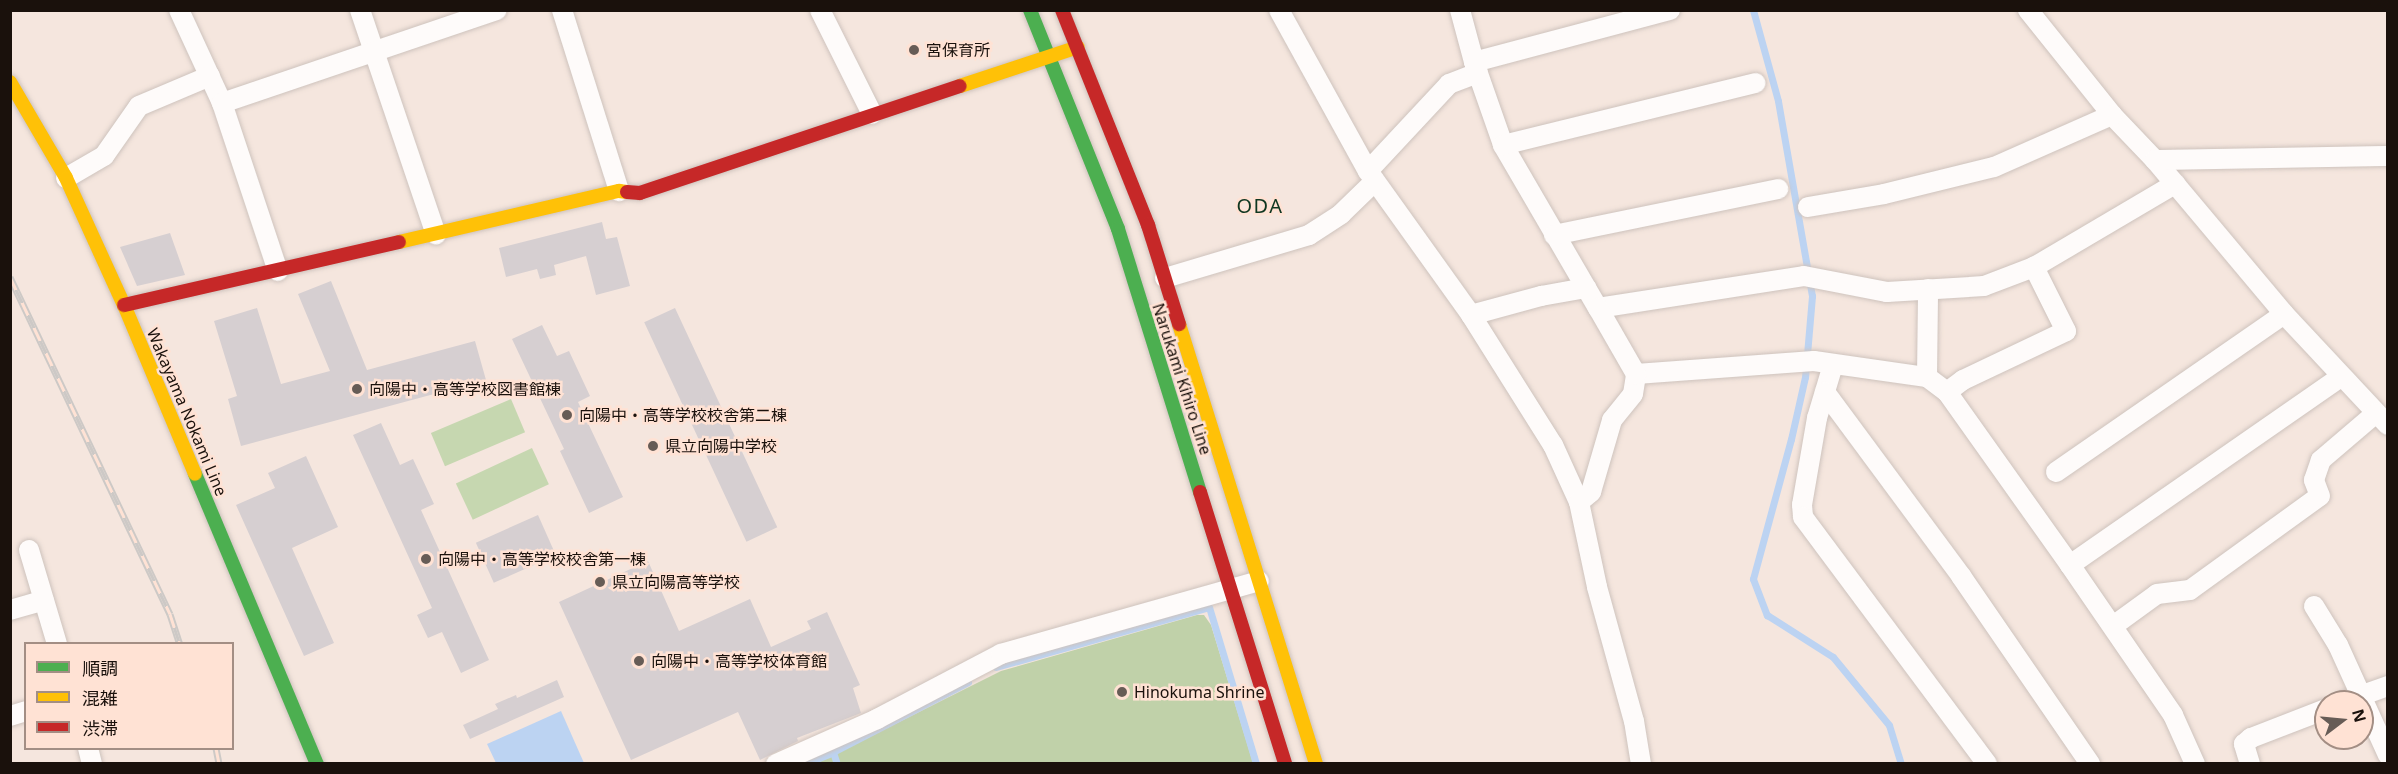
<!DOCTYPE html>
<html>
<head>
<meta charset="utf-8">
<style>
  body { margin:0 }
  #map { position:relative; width:2398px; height:774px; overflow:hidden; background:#f5e6de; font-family:"Noto Sans","Noto Sans JP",sans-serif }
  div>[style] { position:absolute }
  .green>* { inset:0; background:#c6d7b0; transform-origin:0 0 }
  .forest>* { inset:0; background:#c0d1a9 }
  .water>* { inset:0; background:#bcd3f2 }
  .stream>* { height:7px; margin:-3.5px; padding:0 3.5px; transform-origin:3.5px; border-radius:3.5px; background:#bcd3f2 }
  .building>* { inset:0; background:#d6cfd1; transform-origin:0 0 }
  .roads { filter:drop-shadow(0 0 2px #cec3bd) drop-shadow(0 0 2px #cec3bd) }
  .street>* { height:20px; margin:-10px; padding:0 10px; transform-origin:10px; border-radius:10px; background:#fefbfa }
  .fast>* { height:14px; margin:-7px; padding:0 7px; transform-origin:7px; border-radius:7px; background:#4caf50 }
  .slow>* { height:14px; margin:-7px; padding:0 7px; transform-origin:7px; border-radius:7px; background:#ffc107 }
  .jam>* { height:14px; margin:-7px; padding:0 7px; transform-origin:7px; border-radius:7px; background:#c62828 }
  .rail>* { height:7px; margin-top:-3.5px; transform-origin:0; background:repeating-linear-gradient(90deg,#ffe2d4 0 14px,#cdc9c6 0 28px); box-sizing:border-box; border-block:2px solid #cdc9c6 }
  .dots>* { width:16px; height:16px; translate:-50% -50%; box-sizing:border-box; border:3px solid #ffe2d4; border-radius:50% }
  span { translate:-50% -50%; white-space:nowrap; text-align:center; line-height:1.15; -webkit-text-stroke:5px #ffe2d4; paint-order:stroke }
  .poi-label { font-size:16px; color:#1a110c }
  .left { translate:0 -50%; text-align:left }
  .street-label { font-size:16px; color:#1a110c }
  .quarter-label { font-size:20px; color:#0f3721; letter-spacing:1.5px }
  .frame { position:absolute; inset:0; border:12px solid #1a110c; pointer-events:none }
  .legend { position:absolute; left:24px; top:642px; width:210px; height:108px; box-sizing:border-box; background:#ffe2d4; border:2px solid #a38e84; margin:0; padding:8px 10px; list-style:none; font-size:18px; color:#1a110c }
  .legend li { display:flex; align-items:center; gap:12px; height:30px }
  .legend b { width:30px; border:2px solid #a38e84 }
  .north { position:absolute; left:2314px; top:690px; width:60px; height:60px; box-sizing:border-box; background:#ffe2d4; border:2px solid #a38e84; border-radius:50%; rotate:74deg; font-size:16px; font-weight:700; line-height:24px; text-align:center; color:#1a110c }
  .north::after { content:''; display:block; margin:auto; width:21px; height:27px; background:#675c56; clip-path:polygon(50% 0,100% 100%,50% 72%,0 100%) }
</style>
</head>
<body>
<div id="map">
  <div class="green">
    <i style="left:511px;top:399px;width:36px;height:87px;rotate:67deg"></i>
    <i style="left:532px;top:448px;width:40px;height:84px;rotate:65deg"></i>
  </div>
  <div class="forest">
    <i style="clip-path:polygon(1197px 615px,1204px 615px,1211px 625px,1253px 763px,817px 763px,1001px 671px)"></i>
  </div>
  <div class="water">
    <i style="clip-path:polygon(561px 711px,584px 763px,496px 763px,487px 744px)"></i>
  </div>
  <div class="stream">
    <i style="left:1753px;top:10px;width:94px;rotate:74.6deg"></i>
    <i style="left:1778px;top:101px;width:198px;rotate:80.1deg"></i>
    <i style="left:1812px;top:296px;width:81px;rotate:94.9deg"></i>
    <i style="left:1805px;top:377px;width:64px;rotate:102.7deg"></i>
    <i style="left:1791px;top:439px;width:145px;rotate:105.2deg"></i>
    <i style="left:1753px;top:579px;width:39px;rotate:69deg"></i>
    <i style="left:1767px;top:615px;width:78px;rotate:32.5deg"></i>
    <i style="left:1833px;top:657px;width:88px;rotate:50.5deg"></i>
    <i style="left:1889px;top:725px;width:41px;rotate:72.9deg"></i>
    <i style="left:996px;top:667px;width:221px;rotate:-15.7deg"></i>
    <i style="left:1209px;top:607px;width:164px;rotate:73.3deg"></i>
    <i style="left:833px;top:752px;width:152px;rotate:-27.4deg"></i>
    <i style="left:804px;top:764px;width:31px;rotate:-22deg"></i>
    <i style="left:833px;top:752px;width:13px;rotate:72deg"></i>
  </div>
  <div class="building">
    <i style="clip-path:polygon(602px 222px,606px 239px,617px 237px,630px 286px,596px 295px,586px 256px,554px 265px,556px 275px,540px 279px,537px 269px,506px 277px,499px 248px)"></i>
    <i style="clip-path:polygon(170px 233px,185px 275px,137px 286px,120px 247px)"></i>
    <i style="clip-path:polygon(331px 281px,367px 370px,475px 341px,486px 380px,241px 446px,228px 399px,237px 396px,214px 321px,257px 308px,281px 384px,330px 371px,298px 294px)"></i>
    <i style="left:675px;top:308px;width:242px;height:34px;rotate:65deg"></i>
    <i style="clip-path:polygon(542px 325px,557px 356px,569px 351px,590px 396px,578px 402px,623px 497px,589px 513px,560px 451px,564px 449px,512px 339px)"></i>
    <i style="clip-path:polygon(381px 423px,400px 465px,413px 459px,434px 504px,421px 510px,489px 660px,461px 673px,442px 632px,428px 638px,417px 615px,432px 608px,353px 435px)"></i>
    <i style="clip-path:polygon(306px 456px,338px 527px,292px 548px,334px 643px,304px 656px,236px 505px,275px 488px,268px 473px)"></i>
    <i style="left:538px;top:515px;width:44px;height:68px;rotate:66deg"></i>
    <i style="clip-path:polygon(648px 561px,679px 631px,750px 599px,771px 647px,811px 629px,807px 621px,827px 612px,860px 685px,853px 688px,861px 713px,797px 738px,798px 741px,760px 760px,738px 712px,631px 760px,559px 602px)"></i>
    <i style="clip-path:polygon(557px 680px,564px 697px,470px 739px,463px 725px,498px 709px,495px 704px,516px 695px,517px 698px)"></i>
  </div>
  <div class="roads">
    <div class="street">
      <i style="left:179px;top:10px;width:102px;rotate:65.2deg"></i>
      <i style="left:222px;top:103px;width:177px;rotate:71.6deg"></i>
      <i style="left:360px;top:10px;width:237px;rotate:71.3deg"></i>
      <i style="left:562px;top:10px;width:190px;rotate:72.5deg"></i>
      <i style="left:820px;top:10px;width:116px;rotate:63.4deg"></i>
      <i style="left:1279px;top:10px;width:184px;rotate:61.1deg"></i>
      <i style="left:1368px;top:171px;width:177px;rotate:54.4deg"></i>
      <i style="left:1471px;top:315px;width:154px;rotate:57.8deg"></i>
      <i style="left:1553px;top:445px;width:63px;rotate:65.5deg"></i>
      <i style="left:1579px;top:502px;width:87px;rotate:78deg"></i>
      <i style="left:1597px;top:587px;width:139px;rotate:74.6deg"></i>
      <i style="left:1634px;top:721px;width:44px;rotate:80.8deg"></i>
      <i style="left:1460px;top:10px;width:54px;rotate:74.9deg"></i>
      <i style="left:1474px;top:62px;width:88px;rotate:70.7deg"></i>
      <i style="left:1503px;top:145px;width:189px;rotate:59.8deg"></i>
      <i style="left:1598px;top:308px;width:208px;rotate:-8.8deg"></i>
      <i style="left:1804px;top:276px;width:85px;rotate:10.9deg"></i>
      <i style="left:1887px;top:292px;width:97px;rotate:-3.5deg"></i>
      <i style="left:1984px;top:286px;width:53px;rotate:-20.8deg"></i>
      <i style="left:2034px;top:267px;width:164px;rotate:-30.5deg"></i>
      <i style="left:2028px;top:10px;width:134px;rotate:51.3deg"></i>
      <i style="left:2112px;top:115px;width:62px;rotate:46.3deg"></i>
      <i style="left:2155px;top:160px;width:201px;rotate:50deg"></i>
      <i style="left:2284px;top:314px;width:152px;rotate:46.9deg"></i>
      <i style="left:1474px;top:62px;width:203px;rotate:-14.9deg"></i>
      <i style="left:222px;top:103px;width:290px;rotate:-18.7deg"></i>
      <i style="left:1503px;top:145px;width:260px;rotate:-13.8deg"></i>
      <i style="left:2155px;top:160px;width:233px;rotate:-1deg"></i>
      <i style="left:1368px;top:171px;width:119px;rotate:-47deg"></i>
      <i style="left:1449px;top:84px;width:31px;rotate:-21deg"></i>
      <i style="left:66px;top:178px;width:44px;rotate:-30.1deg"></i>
      <i style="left:104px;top:156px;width:61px;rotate:-55deg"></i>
      <i style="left:139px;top:106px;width:77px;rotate:-22.9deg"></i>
      <i style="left:1808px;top:207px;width:77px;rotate:-9.7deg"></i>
      <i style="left:1884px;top:194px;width:113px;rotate:-13.8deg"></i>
      <i style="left:1994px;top:167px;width:129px;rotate:-23.8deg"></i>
      <i style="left:1554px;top:235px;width:229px;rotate:-11.6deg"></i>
      <i style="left:1165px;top:278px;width:150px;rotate:-16.6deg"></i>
      <i style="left:1309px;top:235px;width:38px;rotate:-33deg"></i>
      <i style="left:1341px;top:214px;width:47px;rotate:-44.1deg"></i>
      <i style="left:1471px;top:315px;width:73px;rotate:-15.2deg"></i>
      <i style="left:1541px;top:296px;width:46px;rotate:-10.1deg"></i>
      <i style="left:1833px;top:365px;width:55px;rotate:106.8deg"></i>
      <i style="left:1817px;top:418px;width:88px;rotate:99.8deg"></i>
      <i style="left:1802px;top:505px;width:12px;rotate:85deg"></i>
      <i style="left:1803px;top:517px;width:308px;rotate:53.3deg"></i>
      <i style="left:1636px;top:374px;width:178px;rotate:-4.2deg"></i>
      <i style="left:1814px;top:361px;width:114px;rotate:8.1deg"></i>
      <i style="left:1927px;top:377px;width:25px;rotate:37deg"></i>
      <i style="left:1947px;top:392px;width:20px;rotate:-37deg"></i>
      <i style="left:1963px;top:380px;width:114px;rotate:-25.4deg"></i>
      <i style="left:2066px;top:331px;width:72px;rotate:-116.6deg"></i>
      <i style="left:1927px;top:377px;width:88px;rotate:-89.3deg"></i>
      <i style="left:1825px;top:392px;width:229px;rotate:53.5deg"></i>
      <i style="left:1961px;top:576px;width:228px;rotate:55.5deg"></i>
      <i style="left:1947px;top:392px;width:212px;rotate:54.6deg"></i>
      <i style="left:2070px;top:565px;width:330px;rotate:-34.8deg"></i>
      <i style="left:2056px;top:472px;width:277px;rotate:-34.7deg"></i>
      <i style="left:1579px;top:502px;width:16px;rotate:-40deg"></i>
      <i style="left:1591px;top:492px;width:75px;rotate:-73.7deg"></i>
      <i style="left:1612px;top:420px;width:33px;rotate:-51deg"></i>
      <i style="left:1633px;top:394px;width:20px;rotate:-81deg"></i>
      <i style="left:1636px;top:374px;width:76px;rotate:-119.9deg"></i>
      <i style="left:29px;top:550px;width:98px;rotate:73.4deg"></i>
      <i style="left:2070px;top:565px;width:182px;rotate:55.5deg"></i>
      <i style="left:2173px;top:715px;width:54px;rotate:65.8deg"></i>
      <i style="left:2314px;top:606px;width:46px;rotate:58.4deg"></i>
      <i style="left:2338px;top:645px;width:121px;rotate:65.6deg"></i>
      <i style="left:10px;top:610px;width:35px;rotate:-16deg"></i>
      <i style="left:2113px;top:626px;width:54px;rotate:-36deg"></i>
      <i style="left:2157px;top:594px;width:33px;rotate:-7deg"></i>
      <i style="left:2190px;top:590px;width:160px;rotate:-35.9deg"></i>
      <i style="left:2320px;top:496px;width:17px;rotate:-111deg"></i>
      <i style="left:2314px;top:480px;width:21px;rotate:-71deg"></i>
      <i style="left:2321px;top:460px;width:72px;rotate:-40.5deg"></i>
      <i style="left:2343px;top:702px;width:48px;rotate:-19.6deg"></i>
      <i style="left:10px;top:716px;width:17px;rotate:-17deg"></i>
      <i style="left:88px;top:748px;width:16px;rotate:76deg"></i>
      <i style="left:776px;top:764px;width:111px;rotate:-24deg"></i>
      <i style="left:877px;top:719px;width:140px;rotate:-27.7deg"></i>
      <i style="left:1001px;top:654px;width:268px;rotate:-15.8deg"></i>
      <i style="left:2250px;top:764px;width:21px;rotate:-107deg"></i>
      <i style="left:2244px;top:744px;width:9px;rotate:-41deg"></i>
      <i style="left:2251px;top:738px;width:80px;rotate:-21.1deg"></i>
    </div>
    <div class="fast">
      <i style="left:1030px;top:10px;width:236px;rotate:68.1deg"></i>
      <i style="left:1118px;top:229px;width:275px;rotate:72.7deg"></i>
      <i style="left:195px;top:474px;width:315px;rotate:67.2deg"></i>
    </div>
    <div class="slow">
      <i style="left:10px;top:82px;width:111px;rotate:59.7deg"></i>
      <i style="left:66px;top:178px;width:140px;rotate:65.5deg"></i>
      <i style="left:124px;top:305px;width:183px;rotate:67.2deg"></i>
      <i style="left:960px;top:86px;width:124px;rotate:-18.3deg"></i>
      <i style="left:399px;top:242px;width:226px;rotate:-13.1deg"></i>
      <i style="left:619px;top:191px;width:8px;rotate:7deg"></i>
      <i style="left:1179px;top:324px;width:461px;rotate:72.7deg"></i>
    </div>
    <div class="jam">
      <i style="left:1062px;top:10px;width:232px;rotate:68.2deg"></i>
      <i style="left:1148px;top:225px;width:104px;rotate:72.6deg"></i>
      <i style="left:627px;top:192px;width:13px;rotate:4deg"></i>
      <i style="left:640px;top:193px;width:337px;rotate:-18.5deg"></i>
      <i style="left:124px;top:305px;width:282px;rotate:-12.9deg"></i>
      <i style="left:1200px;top:492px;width:285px;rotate:72.6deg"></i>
    </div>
  </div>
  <div class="rail">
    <i style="left:10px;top:277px;width:373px;rotate:64.6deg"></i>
    <i style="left:170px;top:614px;width:32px;rotate:72deg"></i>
    <i style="left:216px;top:748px;width:16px;rotate:79deg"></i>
  </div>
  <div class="dots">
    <i style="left:914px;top:50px;background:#675c56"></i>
    <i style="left:357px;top:389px;background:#675c56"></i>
    <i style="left:567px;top:415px;background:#675c56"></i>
    <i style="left:653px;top:446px;background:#675c56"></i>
    <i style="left:426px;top:559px;background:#675c56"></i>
    <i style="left:600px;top:582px;background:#675c56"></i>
    <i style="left:639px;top:661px;background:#675c56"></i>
    <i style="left:1122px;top:692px;background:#675c56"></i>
  </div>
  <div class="poi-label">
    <span class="left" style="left:926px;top:50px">宮保育所</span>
    <span class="left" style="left:369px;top:389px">向陽中・高等学校図書館棟</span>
    <span class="left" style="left:579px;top:415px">向陽中・高等学校校舎第二棟</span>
    <span class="left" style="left:665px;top:446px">県立向陽中学校</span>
    <span class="left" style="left:438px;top:559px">向陽中・高等学校校舎第一棟</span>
    <span class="left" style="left:612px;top:582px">県立向陽高等学校</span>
    <span class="left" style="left:651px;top:661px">向陽中・高等学校体育館</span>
    <span class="left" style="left:1134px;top:692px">Hinokuma Shrine</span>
  </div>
  <div class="street-label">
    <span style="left:1182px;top:379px;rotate:72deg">Narukami Kihiro Line</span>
    <span style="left:187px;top:412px;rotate:67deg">Wakayama Nokami Line</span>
  </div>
  <div class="quarter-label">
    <span style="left:1260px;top:205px">ODA</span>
  </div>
  <div class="frame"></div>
  <ul class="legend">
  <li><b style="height:8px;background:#4caf50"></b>順調</li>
  <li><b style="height:8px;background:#ffc107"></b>混雑</li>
  <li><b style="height:8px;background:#c62828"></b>渋滞</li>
  </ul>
  <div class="north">N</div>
</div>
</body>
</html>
